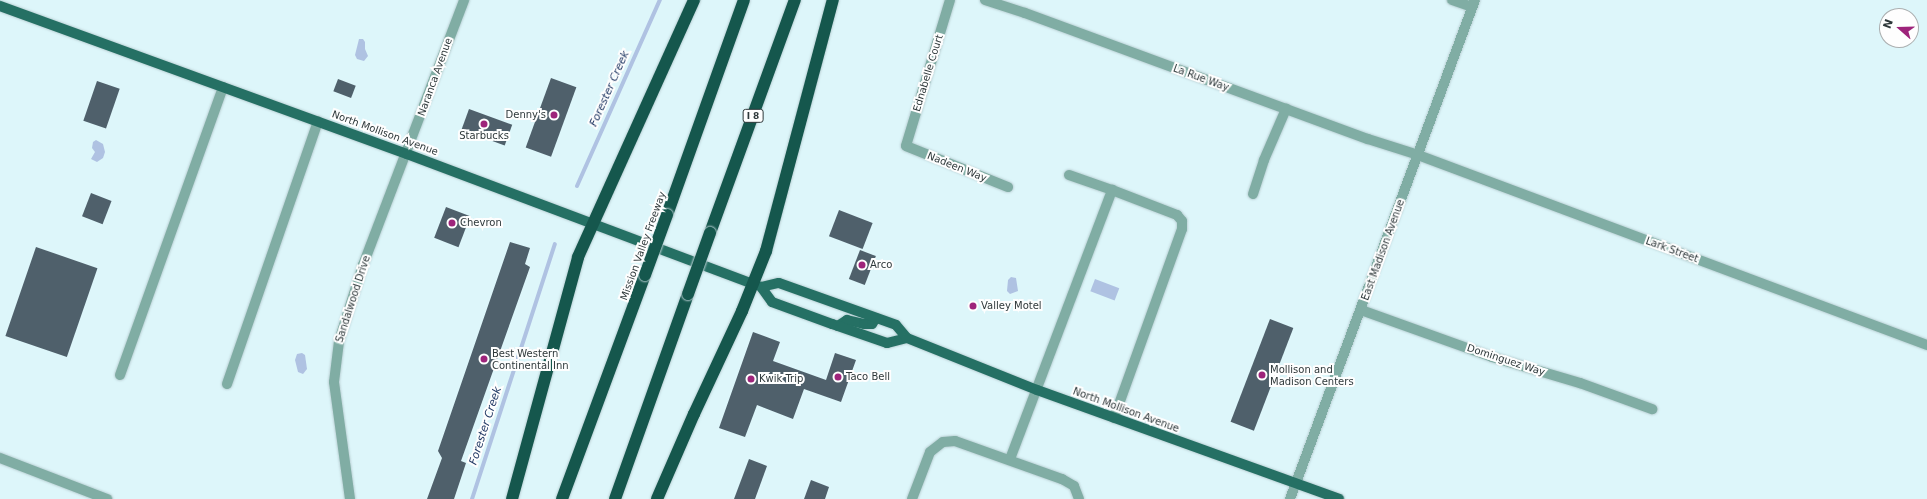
<!DOCTYPE html>
<html>
<head>
<meta charset="utf-8">
<style>
  body { margin:0 }
  #map { position:relative; width:1927px; height:499px; overflow:hidden; background:#ddf6fa; font-family:"DejaVu Sans",sans-serif }
  div>[style] { position:absolute }
  .water>* { inset:0; background:#afc2e2; transform-origin:0 0 }
  .stream>* { height:4px; margin:-2px; padding:0 2px; transform-origin:2px; border-radius:2px; background:#afc2e2 }
  .building>* { inset:0; background:#4f606b; transform-origin:0 0 }
  .roads { filter:drop-shadow(0 0 1px #bad0d4) drop-shadow(0 0 1px #bad0d4) }
  .minor>* { height:10px; margin:-5px; padding:0 5px; transform-origin:5px; border-radius:5px; background:#80ada4 }
  .major>* { height:10px; margin:-5px; padding:0 5px; transform-origin:5px; border-radius:5px; background:#257064 }
  .highway>* { height:12px; margin:-6px; padding:0 6px; transform-origin:6px; border-radius:6px; background:#15574d }
  .bridges { filter:drop-shadow(0 0 1px #bad0d4) drop-shadow(0 0 1px #bad0d4) }
  .highway-bridge>* { height:12px; margin:-6px; padding:0 6px; transform-origin:6px; border-radius:6px; background:#15574d }
  .dots>* { width:11px; height:11px; translate:-50% -50%; box-sizing:border-box; border:2px solid #fefefe; border-radius:50% }
  span { translate:-50% -50%; white-space:nowrap; text-align:center; line-height:1.15; -webkit-text-stroke:4px #fefefe; paint-order:stroke }
  .shield-label span { padding:1px 3px; background:#fefefe; border:1px solid; border-radius:3px; -webkit-text-stroke-width:0 }
  .shield-label { font-size:9px; color:#2e383a; font-weight:700 }
  .street-label { font-size:10px; color:#2e383a }
  .poi-label { font-size:10px; color:#2e383a }
  .right { translate:-100% -50%; text-align:right }
  .left { translate:0 -50%; text-align:left }
  .water-label { font-size:11px; color:#213964; font-style:italic }
  .north { position:absolute; left:1879px; top:8px; width:40px; height:40px; box-sizing:border-box; background:#fefefe; border:1px solid #abafb0; border-radius:50%; rotate:290deg; font-size:11px; font-weight:700; line-height:16px; text-align:center; color:#2e383a }
  .north::after { content:''; display:block; margin:auto; width:14px; height:18px; background:#9e247b; clip-path:polygon(50% 0,100% 100%,50% 72%,0 100%) }
</style>
</head>
<body>
<div id="map">
  <div class="water">
    <i style="clip-path:polygon(359px 39px,363px 39px,365px 42px,365px 49px,368px 56px,364px 61px,357px 59px,355px 55px)"></i>
    <i style="clip-path:polygon(96px 140px,103px 144px,105px 152px,103px 158px,97px 162px,91px 159px,95px 152px,92px 148px,93px 142px)"></i>
    <i style="clip-path:polygon(1011px 277px,1016px 278px,1018px 291px,1010px 294px,1007px 291px,1008px 280px)"></i>
    <i style="left:1095px;top:279px;width:26px;height:13px;rotate:21deg"></i>
    <i style="clip-path:polygon(302px 353px,305px 355px,307px 369px,303px 374px,298px 372px,295px 360px,297px 354px)"></i>
  </div>
  <div class="stream">
    <i style="left:577px;top:186px;width:204px;rotate:-66deg"></i>
    <i style="left:472px;top:499px;width:268px;rotate:-72deg"></i>
  </div>
  <div class="building">
    <i style="left:551px;top:78px;width:27px;height:74px;rotate:20deg"></i>
    <i style="left:338px;top:79px;width:19px;height:13px;rotate:21deg"></i>
    <i style="left:97px;top:81px;width:24px;height:42px;rotate:19deg"></i>
    <i style="left:469px;top:109px;width:46px;height:22px;rotate:20deg"></i>
    <i style="left:91px;top:193px;width:22px;height:25px;rotate:21deg"></i>
    <i style="left:446px;top:207px;width:26px;height:33px;rotate:21deg"></i>
    <i style="left:839px;top:210px;width:36px;height:28px;rotate:21deg"></i>
    <i style="clip-path:polygon(510px 242px,530px 248px,525px 264px,530px 267px,461px 461px,466px 463px,454px 499px,427px 499px,442px 458px,438px 451px)"></i>
    <i style="left:36px;top:247px;width:65px;height:94px;rotate:19deg"></i>
    <i style="left:860px;top:250px;width:17px;height:31px;rotate:21deg"></i>
    <i style="left:1270px;top:319px;width:25px;height:110px;rotate:21deg"></i>
    <i style="clip-path:polygon(753px 332px,780px 342px,773px 361px,826px 380px,835px 353px,856px 360px,841px 402px,804px 389px,793px 419px,757px 405px,745px 437px,719px 428px)"></i>
    <i style="clip-path:polygon(749px 459px,767px 466px,755px 499px,734px 499px)"></i>
    <i style="clip-path:polygon(811px 480px,829px 487px,825px 499px,804px 499px)"></i>
  </div>
  <div class="roads">
    <div class="minor">
      <i style="left:950px;top:0;width:152px;rotate:106.8deg"></i>
      <i style="left:906px;top:146px;width:110px;rotate:21.9deg"></i>
      <i style="left:985px;top:0;width:42px;rotate:18deg"></i>
      <i style="left:1025px;top:13px;width:365px;rotate:20.2deg"></i>
      <i style="left:1368px;top:139px;width:52px;rotate:17.7deg"></i>
      <i style="left:1418px;top:155px;width:543px;rotate:20.47deg"></i>
      <i style="left:1452px;top:0;width:21px;rotate:19deg"></i>
      <i style="left:1069px;top:175px;width:46px;rotate:19.2deg"></i>
      <i style="left:1253px;top:194px;width:36px;rotate:-72deg"></i>
      <i style="left:1264px;top:160px;width:56px;rotate:-66.7deg"></i>
      <i style="left:1361px;top:310px;width:139px;rotate:19.7deg"></i>
      <i style="left:1492px;top:357px;width:92px;rotate:16.5deg"></i>
      <i style="left:1580px;top:383px;width:77px;rotate:19.9deg"></i>
      <i style="left:120px;top:375px;width:306px;rotate:-70.3deg"></i>
      <i style="left:227px;top:384px;width:278px;rotate:-70.9deg"></i>
      <i style="left:0;top:458px;width:115px;rotate:21deg"></i>
      <i style="left:1010px;top:459px;width:288px;rotate:-69.2deg"></i>
      <i style="left:1112px;top:190px;width:70px;rotate:21deg"></i>
      <i style="left:1177px;top:215px;width:8px;rotate:50deg"></i>
      <i style="left:1182px;top:221px;width:8px;rotate:90deg"></i>
      <i style="left:1182px;top:229px;width:201px;rotate:109.8deg"></i>
      <i style="left:350px;top:499px;width:118px;rotate:-97.8deg"></i>
      <i style="left:334px;top:382px;width:41px;rotate:-83deg"></i>
      <i style="left:339px;top:341px;width:80px;rotate:-72.5deg"></i>
      <i style="left:363px;top:265px;width:284px;rotate:-69.1deg"></i>
      <i style="left:912px;top:499px;width:50px;rotate:-69deg"></i>
      <i style="left:930px;top:452px;width:16px;rotate:-38deg"></i>
      <i style="left:943px;top:442px;width:12px;rotate:-5deg"></i>
      <i style="left:955px;top:441px;width:114px;rotate:19.6deg"></i>
      <i style="left:1062px;top:479px;width:14px;rotate:30deg"></i>
      <i style="left:1074px;top:486px;width:14px;rotate:69deg"></i>
      <i style="left:1290px;top:499px;width:532px;rotate:-69.66deg"></i>
    </div>
    <div class="major">
      <i style="left:0;top:6px;width:433px;rotate:20deg"></i>
      <i style="left:407px;top:154px;width:370px;rotate:20.6deg"></i>
      <i style="left:838px;top:326px;width:11px;rotate:-34deg"></i>
      <i style="left:847px;top:320px;width:17px;rotate:13deg"></i>
      <i style="left:864px;top:324px;width:8px"></i>
      <i style="left:872px;top:324px;width:7px;rotate:-56deg"></i>
      <i style="left:907px;top:338px;width:21px;rotate:166deg"></i>
      <i style="left:887px;top:343px;width:58px;rotate:-160.9deg"></i>
      <i style="left:832px;top:324px;width:64px;rotate:-159.9deg"></i>
      <i style="left:772px;top:302px;width:19px;rotate:-126deg"></i>
      <i style="left:761px;top:287px;width:18px;rotate:-13deg"></i>
      <i style="left:779px;top:283px;width:124px;rotate:19.7deg"></i>
      <i style="left:896px;top:325px;width:17px;rotate:50deg"></i>
      <i style="left:907px;top:338px;width:140px;rotate:21.8deg"></i>
      <i style="left:1037px;top:390px;width:321px;rotate:19.8deg"></i>
    </div>
    <div class="highway">
      <i style="left:667px;top:215px;width:228px;rotate:-70.3deg"></i>
      <i style="left:710px;top:233px;width:248px;rotate:-70deg"></i>
      <i style="left:512px;top:499px;width:251px;rotate:-74.7deg"></i>
      <i style="left:578px;top:257px;width:282px;rotate:-65.7deg"></i>
      <i style="left:562px;top:499px;width:239px;rotate:-69.7deg"></i>
      <i style="left:615px;top:499px;width:218px;rotate:-70.4deg"></i>
      <i style="left:657px;top:499px;width:93px;rotate:-66.5deg"></i>
      <i style="left:694px;top:414px;width:114px;rotate:-65deg"></i>
      <i style="left:742px;top:311px;width:65px;rotate:-68.2deg"></i>
      <i style="left:766px;top:251px;width:260px;rotate:-75.1deg"></i>
    </div>
  </div>
  <div class="bridges">
    <div class="highway-bridge">
      <i style="left:645px;top:275px;width:64px;rotate:-69.9deg"></i>
      <i style="left:688px;top:294px;width:65px;rotate:-70.2deg"></i>
    </div>
  </div>
  <div class="dots">
    <i style="left:554px;top:115px;background:#9e247b"></i>
    <i style="left:484px;top:124px;background:#9e247b"></i>
    <i style="left:452px;top:223px;background:#9e247b"></i>
    <i style="left:862px;top:265px;background:#9e247b"></i>
    <i style="left:973px;top:306px;background:#9e247b"></i>
    <i style="left:484px;top:359px;background:#9e247b"></i>
    <i style="left:1262px;top:375px;background:#9e247b"></i>
    <i style="left:838px;top:377px;background:#9e247b"></i>
    <i style="left:751px;top:379px;background:#9e247b"></i>
  </div>
  <div class="shield-label">
    <span style="left:753px;top:116px">I 8</span>
  </div>
  <div class="street-label">
    <span style="left:928px;top:73px;rotate:-73deg">Ednabelle Court</span>
    <span style="left:435px;top:77px;rotate:-70deg">Naranca Avenue</span>
    <span style="left:1201px;top:78px;rotate:20deg">La Rue Way</span>
    <span style="left:385px;top:133px;rotate:20deg">North Mollison Avenue</span>
    <span style="left:957px;top:167px;rotate:22deg">Nadeen Way</span>
    <span style="left:643px;top:246px;rotate:-70deg">Mission Valley Freeway</span>
    <span style="left:1383px;top:250px;rotate:-70deg">East Madison Avenue</span>
    <span style="left:1672px;top:250px;rotate:20deg">Lark Street</span>
    <span style="left:353px;top:299px;rotate:-72deg">Sandalwood Drive</span>
    <span style="left:1506px;top:360px;rotate:18deg">Dominguez Way</span>
    <span style="left:1126px;top:410px;rotate:20deg">North Mollison Avenue</span>
  </div>
  <div class="poi-label">
    <span class="right" style="left:546px;top:115px">Denny's</span>
    <span style="left:484px;top:136px">Starbucks</span>
    <span class="left" style="left:460px;top:223px">Chevron</span>
    <span class="left" style="left:870px;top:265px">Arco</span>
    <span class="left" style="left:981px;top:306px">Valley Motel</span>
    <span class="left" style="left:492px;top:359px">Best Western<br>Continental Inn</span>
    <span class="left" style="left:1270px;top:375px">Mollison and<br>Madison Centers</span>
    <span class="left" style="left:846px;top:377px">Taco Bell</span>
    <span class="left" style="left:759px;top:379px">Kwik Trip</span>
  </div>
  <div class="water-label">
    <span style="left:610px;top:89px;rotate:-66deg">Forester Creek</span>
    <span style="left:486px;top:426px;rotate:-72deg">Forester Creek</span>
  </div>
  <div class="north">N</div>
</div>
</body>
</html>
